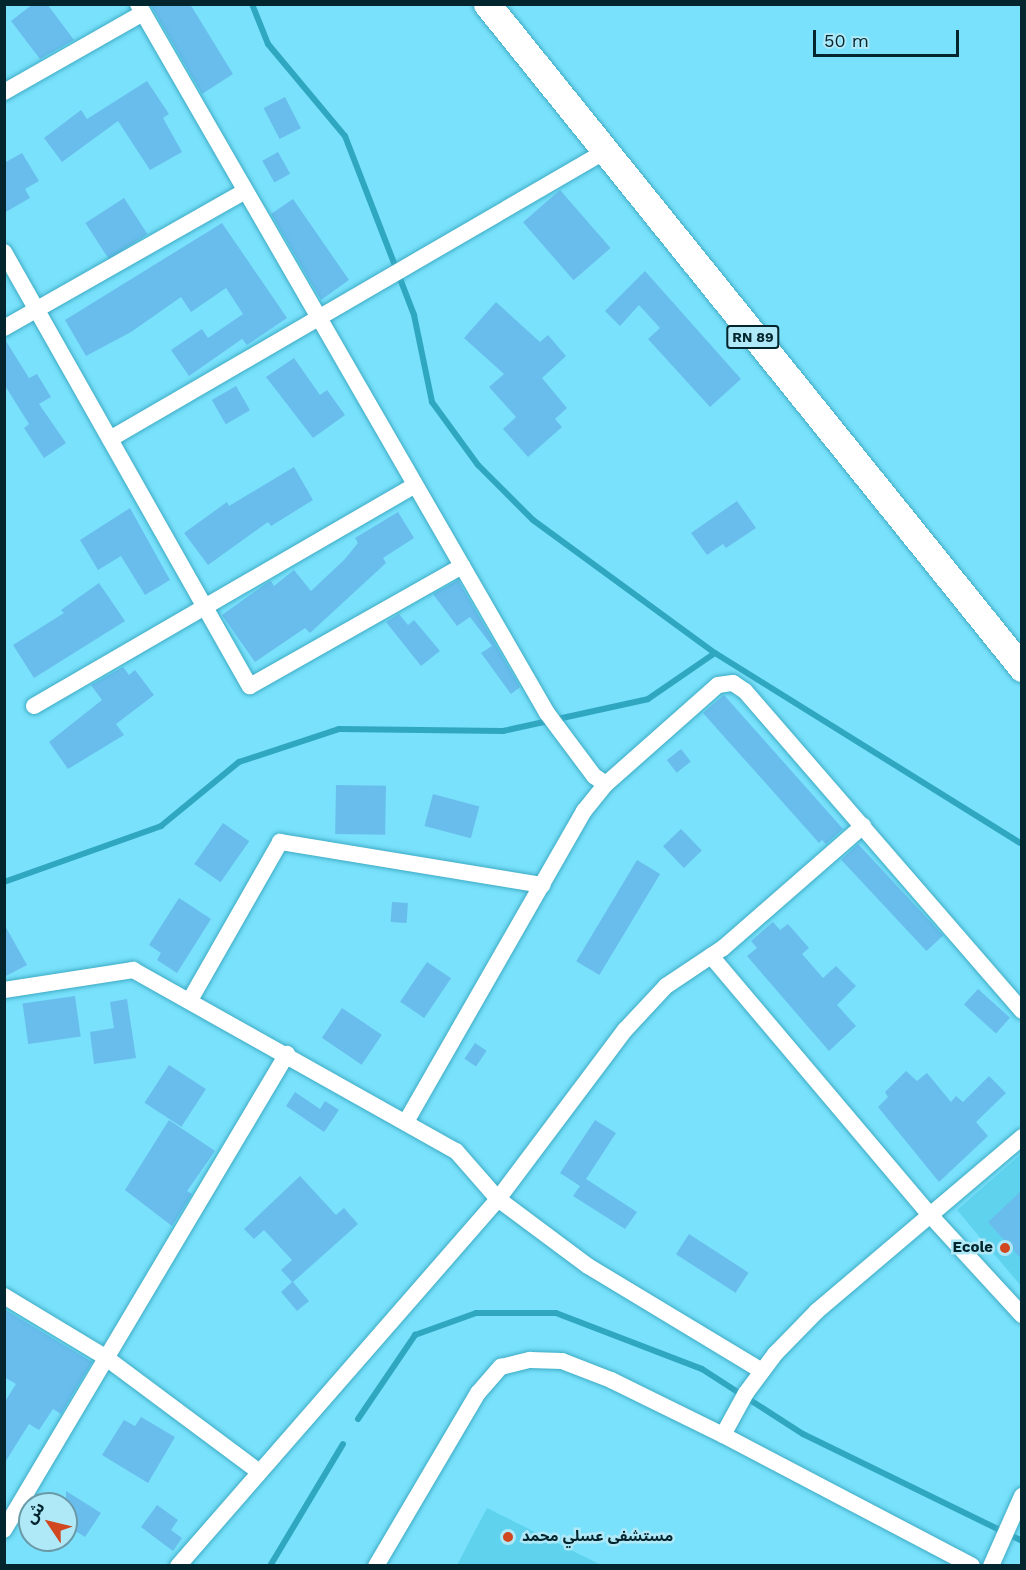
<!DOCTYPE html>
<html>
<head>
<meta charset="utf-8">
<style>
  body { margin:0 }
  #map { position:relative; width:1026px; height:1570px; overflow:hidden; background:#79e1fb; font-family:"Work Sans","Noto Sans Arabic",sans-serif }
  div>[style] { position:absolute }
  .built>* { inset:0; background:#5fd3ee }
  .stream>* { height:6px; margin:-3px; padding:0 3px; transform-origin:3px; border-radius:3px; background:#30a7c1 }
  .building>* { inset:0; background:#69bded; transform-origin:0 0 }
  .roads { filter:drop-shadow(0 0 2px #3eabc4) drop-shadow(0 0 2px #3eabc4) }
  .minor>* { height:16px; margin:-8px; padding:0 8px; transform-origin:8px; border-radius:8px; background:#fff }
  .primary>* { height:27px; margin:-13.5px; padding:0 13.5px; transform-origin:13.5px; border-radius:13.5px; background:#fff }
  .dots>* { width:16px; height:16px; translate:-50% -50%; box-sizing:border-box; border:3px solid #afe8f7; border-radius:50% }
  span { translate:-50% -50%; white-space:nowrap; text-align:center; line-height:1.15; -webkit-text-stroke:5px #afe8f7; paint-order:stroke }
  .shield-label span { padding:2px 4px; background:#afe8f7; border:2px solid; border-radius:4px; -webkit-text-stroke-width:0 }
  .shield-label { font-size:14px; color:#03262e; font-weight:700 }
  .poi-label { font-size:15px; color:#03262e; font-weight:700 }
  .right { translate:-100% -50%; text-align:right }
  .left { translate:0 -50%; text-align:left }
  .frame { position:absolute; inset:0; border:6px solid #03262e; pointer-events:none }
  .north { position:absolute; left:18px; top:1492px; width:60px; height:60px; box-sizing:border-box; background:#afe8f7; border:2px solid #6a9aa7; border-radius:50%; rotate:305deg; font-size:16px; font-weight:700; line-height:24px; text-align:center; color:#03262e }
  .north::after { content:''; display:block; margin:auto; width:21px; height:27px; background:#d04720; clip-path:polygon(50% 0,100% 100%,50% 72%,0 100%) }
  .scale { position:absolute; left:813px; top:30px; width:146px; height:27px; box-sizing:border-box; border:3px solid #03262e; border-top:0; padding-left:8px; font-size:18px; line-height:21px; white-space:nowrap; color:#03262e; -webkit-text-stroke:4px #afe8f7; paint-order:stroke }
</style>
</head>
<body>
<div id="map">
  <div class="built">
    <i style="clip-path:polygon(1021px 1154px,1021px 1286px,957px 1210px)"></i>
    <i style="clip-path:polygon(487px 1508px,601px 1565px,457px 1565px)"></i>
  </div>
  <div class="stream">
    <i style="left:252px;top:4px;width:43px;rotate:68.2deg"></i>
    <i style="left:268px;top:44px;width:120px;rotate:50.1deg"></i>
    <i style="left:345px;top:136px;width:192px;rotate:68.9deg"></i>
    <i style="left:414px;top:315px;width:89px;rotate:78.3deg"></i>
    <i style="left:432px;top:402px;width:78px;rotate:53.9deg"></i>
    <i style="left:478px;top:465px;width:78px;rotate:45deg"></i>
    <i style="left:533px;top:520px;width:225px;rotate:36.2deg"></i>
    <i style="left:715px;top:653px;width:362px;rotate:31.9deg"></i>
    <i style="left:4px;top:882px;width:167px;rotate:-19.6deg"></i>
    <i style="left:161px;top:826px;width:101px;rotate:-39.4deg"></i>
    <i style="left:239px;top:762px;width:105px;rotate:-18.3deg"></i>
    <i style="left:339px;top:729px;width:164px;rotate:0.7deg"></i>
    <i style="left:503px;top:731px;width:148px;rotate:-12.4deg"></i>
    <i style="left:648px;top:699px;width:81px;rotate:-34.5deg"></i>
    <i style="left:358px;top:1419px;width:102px;rotate:-55.8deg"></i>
    <i style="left:415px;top:1335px;width:65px;rotate:-19.8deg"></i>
    <i style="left:476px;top:1313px;width:80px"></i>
    <i style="left:556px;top:1313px;width:156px;rotate:21deg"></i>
    <i style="left:702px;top:1369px;width:120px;rotate:32.8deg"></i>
    <i style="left:803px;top:1434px;width:244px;rotate:26deg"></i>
    <i style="left:270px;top:1566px;width:142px;rotate:-59.1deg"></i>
  </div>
  <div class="building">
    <i style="clip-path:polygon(33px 4px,47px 4px,74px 40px,40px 59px,11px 21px)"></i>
    <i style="clip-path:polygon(150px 4px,190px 4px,233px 74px,202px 94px)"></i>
    <i style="clip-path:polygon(147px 81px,169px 114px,163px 118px,182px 152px,150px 170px,118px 121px,62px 162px,44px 138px,81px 110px,87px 119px)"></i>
    <i style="left:285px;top:97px;width:35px;height:24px;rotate:63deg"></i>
    <i style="left:278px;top:152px;width:25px;height:18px;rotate:61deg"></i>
    <i style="clip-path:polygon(22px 153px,39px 181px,25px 189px,30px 198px,4px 213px,4px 163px)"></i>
    <i style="left:560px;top:190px;width:77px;height:49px;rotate:49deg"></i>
    <i style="left:124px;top:198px;width:43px;height:46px;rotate:57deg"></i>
    <i style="clip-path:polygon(293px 199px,349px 280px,321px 300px,271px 214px)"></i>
    <i style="clip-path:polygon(222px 223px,287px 318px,247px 345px,242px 339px,189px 376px,171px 350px,202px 329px,208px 338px,243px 314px,226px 288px,191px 312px,181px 297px,131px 332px,86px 356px,65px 320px)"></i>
    <i style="clip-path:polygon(645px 271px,741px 379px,710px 407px,648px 339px,660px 328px,639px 305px,620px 326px,605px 311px)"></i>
    <i style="clip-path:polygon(496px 302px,540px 342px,548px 335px,566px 356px,542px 378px,567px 408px,555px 419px,562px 427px,528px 457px,503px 429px,516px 417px,489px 387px,504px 374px,464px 338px)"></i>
    <i style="clip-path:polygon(4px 338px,29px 378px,37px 374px,51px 397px,39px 404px,66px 443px,44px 458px,24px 428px,29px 424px,4px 384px)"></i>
    <i style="clip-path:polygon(294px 358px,320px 395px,327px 390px,345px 415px,313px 438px,266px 377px)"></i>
    <i style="left:236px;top:386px;width:28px;height:28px;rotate:60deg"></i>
    <i style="clip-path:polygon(294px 467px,313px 500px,271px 526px,268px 522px,208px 565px,184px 533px,227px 502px,229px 506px)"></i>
    <i style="clip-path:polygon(737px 501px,756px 528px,726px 548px,723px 544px,707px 555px,691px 533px)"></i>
    <i style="clip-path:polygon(130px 508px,170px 580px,145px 595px,121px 556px,98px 570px,80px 540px)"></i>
    <i style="clip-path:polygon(398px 512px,414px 538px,383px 558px,386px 563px,310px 633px,305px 628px,255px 662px,222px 615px,267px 583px,271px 581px,274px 586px,294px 570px,311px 591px,344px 560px,358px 543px,355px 538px)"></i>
    <i style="clip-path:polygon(458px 580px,520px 687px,511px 694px,481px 653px,492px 646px,470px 617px,457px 626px,433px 594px)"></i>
    <i style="clip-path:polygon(99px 583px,125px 621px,34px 678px,13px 645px,64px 613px,61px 610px)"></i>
    <i style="clip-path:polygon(399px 614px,408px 625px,414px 620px,440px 651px,421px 666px,386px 622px)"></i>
    <i style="clip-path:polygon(123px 667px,129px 675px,135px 670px,154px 695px,116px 724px,124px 735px,68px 769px,49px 742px,102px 700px,91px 685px)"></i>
    <i style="clip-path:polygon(724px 695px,843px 829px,826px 844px,822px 840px,819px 843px,703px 713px)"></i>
    <i style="left:681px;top:749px;width:16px;height:18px;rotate:52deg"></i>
    <i style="left:336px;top:785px;width:50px;height:49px;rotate:1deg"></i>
    <i style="left:433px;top:794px;width:48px;height:33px;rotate:15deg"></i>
    <i style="left:223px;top:823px;width:32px;height:50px;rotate:35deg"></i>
    <i style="left:681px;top:829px;width:30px;height:25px;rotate:46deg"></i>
    <i style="left:858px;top:844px;width:125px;height:23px;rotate:47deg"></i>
    <i style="left:637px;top:860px;width:27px;height:118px;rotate:31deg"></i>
    <i style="clip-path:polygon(179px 898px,211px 919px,177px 973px,157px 960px,161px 953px,149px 945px)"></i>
    <i style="left:392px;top:902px;width:16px;height:20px;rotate:4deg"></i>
    <i style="clip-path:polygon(773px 922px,780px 930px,788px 924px,809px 948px,802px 954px,823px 978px,836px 966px,856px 986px,837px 1005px,856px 1026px,829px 1051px,747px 956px,757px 948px,751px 941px)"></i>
    <i style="clip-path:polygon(4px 924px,27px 965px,4px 977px)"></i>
    <i style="left:427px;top:962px;width:29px;height:48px;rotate:34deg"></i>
    <i style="left:978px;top:989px;width:43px;height:21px;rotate:42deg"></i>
    <i style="left:75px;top:996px;width:41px;height:53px;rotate:82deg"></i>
    <i style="clip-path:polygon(127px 999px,136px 1058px,94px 1064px,90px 1032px,114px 1028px,110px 1002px)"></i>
    <i style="left:342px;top:1008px;width:48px;height:36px;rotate:34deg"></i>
    <i style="left:475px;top:1043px;width:14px;height:19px;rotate:34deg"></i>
    <i style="left:169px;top:1065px;width:44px;height:45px;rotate:33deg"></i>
    <i style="clip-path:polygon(906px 1071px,917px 1081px,927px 1073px,951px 1102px,956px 1096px,963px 1102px,989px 1076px,1006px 1093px,976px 1122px,988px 1136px,939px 1182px,878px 1107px,888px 1097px,885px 1092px)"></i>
    <i style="clip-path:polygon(295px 1092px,320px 1109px,325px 1101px,339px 1110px,324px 1132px,286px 1106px)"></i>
    <i style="clip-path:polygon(169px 1120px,215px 1151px,187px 1191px,192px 1194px,172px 1226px,125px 1190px)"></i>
    <i style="clip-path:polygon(595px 1120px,616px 1133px,586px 1179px,637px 1212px,625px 1229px,573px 1196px,580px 1186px,560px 1173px)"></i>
    <i style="clip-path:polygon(300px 1176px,336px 1215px,344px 1208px,358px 1224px,293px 1282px,309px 1301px,297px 1311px,281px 1292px,292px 1282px,281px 1270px,292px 1260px,264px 1230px,254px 1239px,244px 1229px)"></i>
    <i style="clip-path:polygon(1022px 1190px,1022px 1260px,988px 1222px)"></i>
    <i style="left:689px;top:1234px;width:71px;height:24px;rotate:33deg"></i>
    <i style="clip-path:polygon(4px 1309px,92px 1362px,61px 1414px,53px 1409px,39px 1430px,29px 1424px,4px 1464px,4px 1403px,16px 1384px,4px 1377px)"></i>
    <i style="clip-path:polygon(141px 1417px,175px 1437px,148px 1483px,102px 1455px,124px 1420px,135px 1426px)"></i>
    <i style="clip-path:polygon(66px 1491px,101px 1513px,85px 1537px,66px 1525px)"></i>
    <i style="clip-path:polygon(157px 1505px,178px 1520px,171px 1530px,182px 1538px,173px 1551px,141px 1527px)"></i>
  </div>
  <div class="roads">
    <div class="minor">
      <i style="left:138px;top:4px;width:819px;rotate:60.02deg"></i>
      <i style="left:547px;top:713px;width:79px;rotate:53.3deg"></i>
      <i style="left:594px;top:776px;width:14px;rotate:34deg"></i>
      <i style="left:4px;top:92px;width:160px;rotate:-29.6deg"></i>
      <i style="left:4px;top:252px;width:499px;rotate:60.5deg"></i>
      <i style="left:250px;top:686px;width:244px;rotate:-29.5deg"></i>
      <i style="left:4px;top:328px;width:277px;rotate:-29.6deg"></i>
      <i style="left:110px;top:439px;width:571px;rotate:-30.16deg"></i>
      <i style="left:34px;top:706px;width:440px;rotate:-30.1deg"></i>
      <i style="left:711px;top:956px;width:339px;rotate:49.8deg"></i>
      <i style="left:930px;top:1215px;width:136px;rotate:47.4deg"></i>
      <i style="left:4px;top:990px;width:131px;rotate:-8.8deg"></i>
      <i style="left:133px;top:970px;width:370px;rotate:29.3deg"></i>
      <i style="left:456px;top:1151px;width:64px;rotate:48.8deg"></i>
      <i style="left:498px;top:1199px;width:112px;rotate:36.7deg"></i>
      <i style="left:588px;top:1266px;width:203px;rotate:31.1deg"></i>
      <i style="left:190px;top:1000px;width:182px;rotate:-60.3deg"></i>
      <i style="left:280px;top:842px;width:266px;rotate:9.3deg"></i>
      <i style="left:407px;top:1120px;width:356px;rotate:-60.2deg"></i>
      <i style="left:584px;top:811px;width:35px;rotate:-51deg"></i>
      <i style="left:606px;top:784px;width:149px;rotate:-41.5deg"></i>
      <i style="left:718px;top:685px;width:15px;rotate:-8deg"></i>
      <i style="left:733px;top:683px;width:14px;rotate:34deg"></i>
      <i style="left:745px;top:691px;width:423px;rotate:49.1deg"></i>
      <i style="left:4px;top:1296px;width:118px;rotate:31.1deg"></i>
      <i style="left:105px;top:1357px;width:191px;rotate:36.7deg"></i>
      <i style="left:723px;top:1435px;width:48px;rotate:-61.3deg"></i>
      <i style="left:746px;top:1393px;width:49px;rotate:-53.4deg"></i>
      <i style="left:775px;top:1354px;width:60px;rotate:-45.7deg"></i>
      <i style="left:817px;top:1311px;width:269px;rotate:-40.3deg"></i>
      <i style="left:4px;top:1530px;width:554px;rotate:-59.27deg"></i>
      <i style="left:178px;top:1566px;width:487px;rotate:-48.9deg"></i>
      <i style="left:498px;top:1199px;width:211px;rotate:-53.1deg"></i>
      <i style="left:625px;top:1030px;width:60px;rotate:-47deg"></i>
      <i style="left:666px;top:986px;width:69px;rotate:-33.7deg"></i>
      <i style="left:723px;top:948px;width:186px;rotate:-41.1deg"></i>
      <i style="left:376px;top:1566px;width:201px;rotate:-59.5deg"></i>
      <i style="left:478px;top:1393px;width:35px;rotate:-49deg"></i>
      <i style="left:501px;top:1367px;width:30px;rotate:-14deg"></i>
      <i style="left:530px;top:1360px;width:32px;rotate:2deg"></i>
      <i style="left:562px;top:1361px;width:53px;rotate:21.2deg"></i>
      <i style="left:611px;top:1380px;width:125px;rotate:26.2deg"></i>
      <i style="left:723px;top:1435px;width:281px;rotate:27.7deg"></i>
      <i style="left:991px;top:1566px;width:77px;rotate:-66.1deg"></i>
    </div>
    <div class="primary">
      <i style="left:487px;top:4px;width:853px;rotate:51.14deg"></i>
    </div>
  </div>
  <div class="dots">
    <i style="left:1005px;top:1248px;background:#d04720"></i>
    <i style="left:508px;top:1537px;background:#d04720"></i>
  </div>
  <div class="shield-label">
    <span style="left:753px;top:337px">RN 89</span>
  </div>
  <div class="poi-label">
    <span class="right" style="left:993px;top:1248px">Ecole</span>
    <span class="left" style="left:522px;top:1537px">مستشفى عسلي محمد</span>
  </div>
  <div class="frame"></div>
  <div class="north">ش</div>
  <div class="scale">50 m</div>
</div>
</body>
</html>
